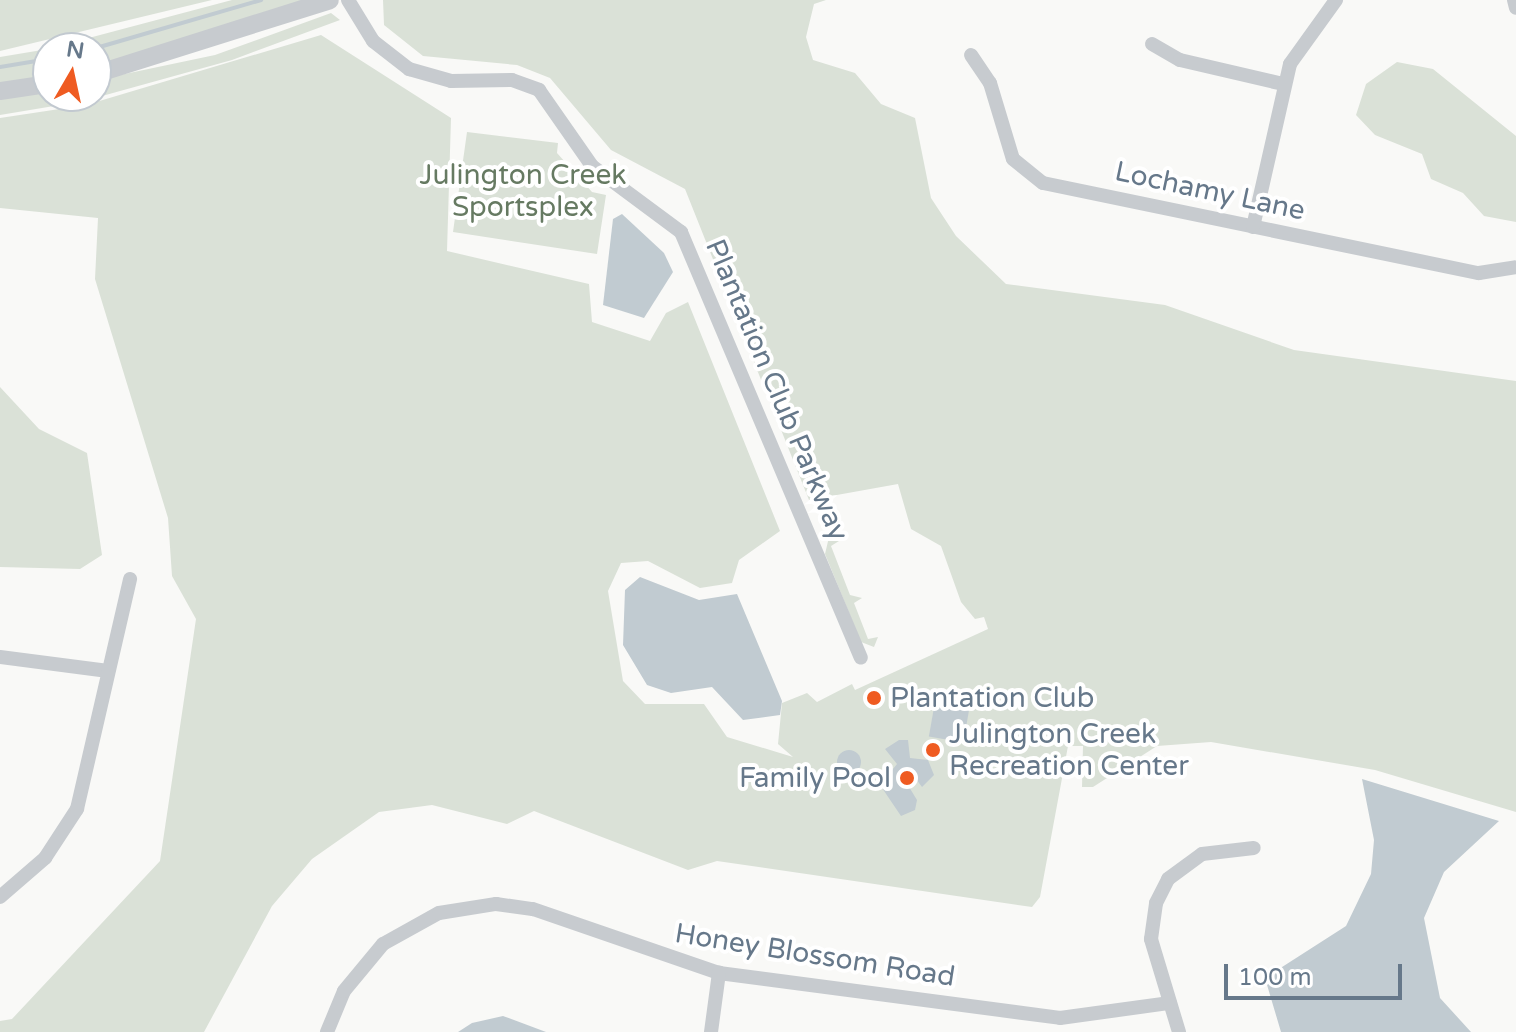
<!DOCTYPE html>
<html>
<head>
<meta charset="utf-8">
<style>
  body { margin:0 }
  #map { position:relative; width:1516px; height:1032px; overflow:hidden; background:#f9f9f7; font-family:"Varela Round",sans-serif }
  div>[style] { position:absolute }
  .green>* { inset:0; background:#dae1d7 }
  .water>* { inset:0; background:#c1cbd1; transform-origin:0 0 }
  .round { border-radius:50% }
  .stream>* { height:4px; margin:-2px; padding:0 2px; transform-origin:2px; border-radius:2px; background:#c1cbd1 }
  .minor>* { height:14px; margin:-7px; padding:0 7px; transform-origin:7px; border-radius:7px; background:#c7cbcf }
  .tertiary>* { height:18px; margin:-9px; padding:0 9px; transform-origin:9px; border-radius:9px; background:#c7cbcf }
  .dots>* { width:22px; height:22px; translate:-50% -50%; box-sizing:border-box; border:4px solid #fff; border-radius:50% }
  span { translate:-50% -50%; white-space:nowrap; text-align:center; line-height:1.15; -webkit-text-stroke:8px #fff; paint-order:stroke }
  .park-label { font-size:28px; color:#667a62 }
  .street-label { font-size:28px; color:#66788a }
  .poi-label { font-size:28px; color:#66788a }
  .left { translate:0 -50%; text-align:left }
  .right { translate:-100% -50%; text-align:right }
  .north { position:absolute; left:32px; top:32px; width:80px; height:80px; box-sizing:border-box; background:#fff; border:2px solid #c2c9d0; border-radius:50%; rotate:9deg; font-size:22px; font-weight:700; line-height:32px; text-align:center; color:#66788a }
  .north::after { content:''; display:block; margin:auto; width:28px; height:36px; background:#ef5b21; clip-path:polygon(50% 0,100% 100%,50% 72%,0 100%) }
  .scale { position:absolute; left:1224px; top:964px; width:178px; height:36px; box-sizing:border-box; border:4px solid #66788a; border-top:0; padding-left:10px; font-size:24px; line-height:28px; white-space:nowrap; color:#66788a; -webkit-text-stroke:6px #fff; paint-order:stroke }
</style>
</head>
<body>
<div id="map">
  <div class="green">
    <i style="clip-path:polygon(0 0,212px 0,0 51px)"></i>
    <i style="clip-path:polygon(232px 0,310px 0,96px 66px,96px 48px,51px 48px)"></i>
    <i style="clip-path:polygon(383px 0,826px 0,814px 4px,806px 37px,813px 60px,855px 73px,881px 104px,915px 118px,931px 198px,956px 236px,1006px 284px,1165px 305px,1294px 350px,1516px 381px,1516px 812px,1375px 770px,1211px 742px,1157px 746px,1093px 787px,1082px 787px,1083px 746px,1068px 746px,1040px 897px,1032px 907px,717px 861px,688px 870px,534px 811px,507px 824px,432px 805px,379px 812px,312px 859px,272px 906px,204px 1032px,0 1032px,0 1021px,12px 1019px,160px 861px,196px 619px,172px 576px,168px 518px,95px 279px,98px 218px,0 208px,0 118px,86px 105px,321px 35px,451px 118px,447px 251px,589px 284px,592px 322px,650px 341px,666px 313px,688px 302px,780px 531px,739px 560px,732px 583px,700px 588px,648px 561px,621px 563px,608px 591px,623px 681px,645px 704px,704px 704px,727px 737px,793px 757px,778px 744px,782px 703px,807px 693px,817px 702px,852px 684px,855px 690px,988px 629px,984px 617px,975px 619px,961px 602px,941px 546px,911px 529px,898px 484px,809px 500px,685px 189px,611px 150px,550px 78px,517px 65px,423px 56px,384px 25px)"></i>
    <i style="clip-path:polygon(331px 13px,340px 20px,232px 60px,84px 101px,0 115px,0 98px,48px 89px,48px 96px,96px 96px,96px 80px,215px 55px)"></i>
    <i style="clip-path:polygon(48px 49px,48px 76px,0 84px,0 57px)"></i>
    <i style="clip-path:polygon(1397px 62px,1433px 69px,1516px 136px,1516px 222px,1484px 216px,1463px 193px,1431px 179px,1422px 154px,1375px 135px,1356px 115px,1366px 84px)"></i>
    <i style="clip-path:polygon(467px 132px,558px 143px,557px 153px,592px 192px,606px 195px,597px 254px,453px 232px)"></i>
    <i style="clip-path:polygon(0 387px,39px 429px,87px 453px,102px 555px,80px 569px,0 567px)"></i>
    <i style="clip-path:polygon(829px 537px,839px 541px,831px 546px,850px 595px,862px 598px,854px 603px,868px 639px,878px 637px,874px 647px,861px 642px,825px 554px)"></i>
  </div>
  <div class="water">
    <i style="clip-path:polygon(622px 214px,664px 253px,673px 272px,644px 318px,603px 305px,613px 219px)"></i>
    <i style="clip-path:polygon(640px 577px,699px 600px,737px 594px,782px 701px,780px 715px,743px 720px,712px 687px,671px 693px,647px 685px,623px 645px,625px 590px)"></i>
    <i style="left:936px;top:696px;width:35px;height:41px;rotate:10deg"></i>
    <i style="clip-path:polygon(899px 740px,908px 740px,910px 758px,928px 760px,934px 775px,922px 787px,916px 779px,906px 782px,917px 800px,915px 810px,901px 816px,880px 785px,897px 764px,885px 749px)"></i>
    <i class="round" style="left:837px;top:750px;width:24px;height:24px"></i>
    <i style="clip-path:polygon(1362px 779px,1499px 821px,1444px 872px,1424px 918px,1440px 998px,1471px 1032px,1281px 1032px,1265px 978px,1346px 926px,1371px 874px,1374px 840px)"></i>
    <i style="clip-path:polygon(503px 1016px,546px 1032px,458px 1032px,472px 1023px)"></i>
  </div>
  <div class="stream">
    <i style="left:96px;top:48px;width:172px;rotate:-16.2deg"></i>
    <i style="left:0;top:67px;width:49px;rotate:-9.5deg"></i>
  </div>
  <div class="minor">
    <i style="left:348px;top:0;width:48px;rotate:58.6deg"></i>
    <i style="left:373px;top:41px;width:46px;rotate:37.9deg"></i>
    <i style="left:409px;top:69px;width:44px;rotate:15.9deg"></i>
    <i style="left:451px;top:81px;width:61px;rotate:-0.9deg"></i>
    <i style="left:512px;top:80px;width:29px;rotate:20deg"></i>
    <i style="left:539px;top:90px;width:93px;rotate:55.1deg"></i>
    <i style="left:592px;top:166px;width:111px;rotate:36.6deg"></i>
    <i style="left:681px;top:232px;width:462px;rotate:67.1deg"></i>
    <i style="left:1514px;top:0;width:8px;rotate:76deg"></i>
    <i style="left:1152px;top:44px;width:32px;rotate:30deg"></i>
    <i style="left:1180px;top:60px;width:106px;rotate:13.1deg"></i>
    <i style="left:971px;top:55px;width:34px;rotate:56deg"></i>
    <i style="left:990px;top:83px;width:79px;rotate:73.2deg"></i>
    <i style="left:1013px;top:159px;width:38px;rotate:39deg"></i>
    <i style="left:1043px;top:183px;width:445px;rotate:11.7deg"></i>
    <i style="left:1479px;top:273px;width:36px;rotate:-9deg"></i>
    <i style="left:1253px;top:227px;width:167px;rotate:-77.2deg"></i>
    <i style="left:1290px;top:64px;width:79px;rotate:-54.3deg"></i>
    <i style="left:0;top:657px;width:109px;rotate:7.4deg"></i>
    <i style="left:0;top:897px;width:60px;rotate:-40.9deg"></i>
    <i style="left:45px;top:858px;width:59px;rotate:-56.9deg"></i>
    <i style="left:77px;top:809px;width:236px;rotate:-77deg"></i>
    <i style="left:327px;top:1032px;width:44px;rotate:-67.5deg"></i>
    <i style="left:344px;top:991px;width:61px;rotate:-50.3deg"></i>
    <i style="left:383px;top:944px;width:64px;rotate:-29deg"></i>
    <i style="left:439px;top:913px;width:58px;rotate:-9deg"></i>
    <i style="left:496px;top:904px;width:37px;rotate:8deg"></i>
    <i style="left:533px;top:909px;width:197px;rotate:19deg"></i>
    <i style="left:719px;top:973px;width:344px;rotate:7.5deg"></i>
    <i style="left:1060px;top:1018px;width:111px;rotate:-7.8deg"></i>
    <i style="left:711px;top:1032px;width:60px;rotate:-82.3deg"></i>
    <i style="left:1179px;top:1032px;width:97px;rotate:-106.8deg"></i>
    <i style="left:1151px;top:939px;width:36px;rotate:-82deg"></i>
    <i style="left:1156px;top:903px;width:27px;rotate:-63deg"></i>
    <i style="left:1168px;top:879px;width:42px;rotate:-36.3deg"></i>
    <i style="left:1202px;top:854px;width:52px;rotate:-6.6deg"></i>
  </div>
  <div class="tertiary">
    <i style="left:96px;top:74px;width:245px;rotate:-17.5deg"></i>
    <i style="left:0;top:91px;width:49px;rotate:-8.3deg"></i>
  </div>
  <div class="dots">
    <i style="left:874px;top:698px;background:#ef5b21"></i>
    <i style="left:933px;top:750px;background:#ef5b21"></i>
    <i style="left:907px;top:778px;background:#ef5b21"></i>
  </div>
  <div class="park-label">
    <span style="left:523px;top:191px">Julington Creek<br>Sportsplex</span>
  </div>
  <div class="street-label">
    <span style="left:1210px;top:191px;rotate:12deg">Lochamy Lane</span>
    <span style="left:777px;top:390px;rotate:67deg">Plantation Club Parkway</span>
    <span style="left:815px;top:955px;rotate:9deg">Honey Blossom Road</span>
  </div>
  <div class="poi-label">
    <span class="left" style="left:890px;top:698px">Plantation Club</span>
    <span class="left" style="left:949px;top:750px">Julington Creek<br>Recreation Center</span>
    <span class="right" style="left:891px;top:778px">Family Pool</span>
  </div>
  <div class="north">N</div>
  <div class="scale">100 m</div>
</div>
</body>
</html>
